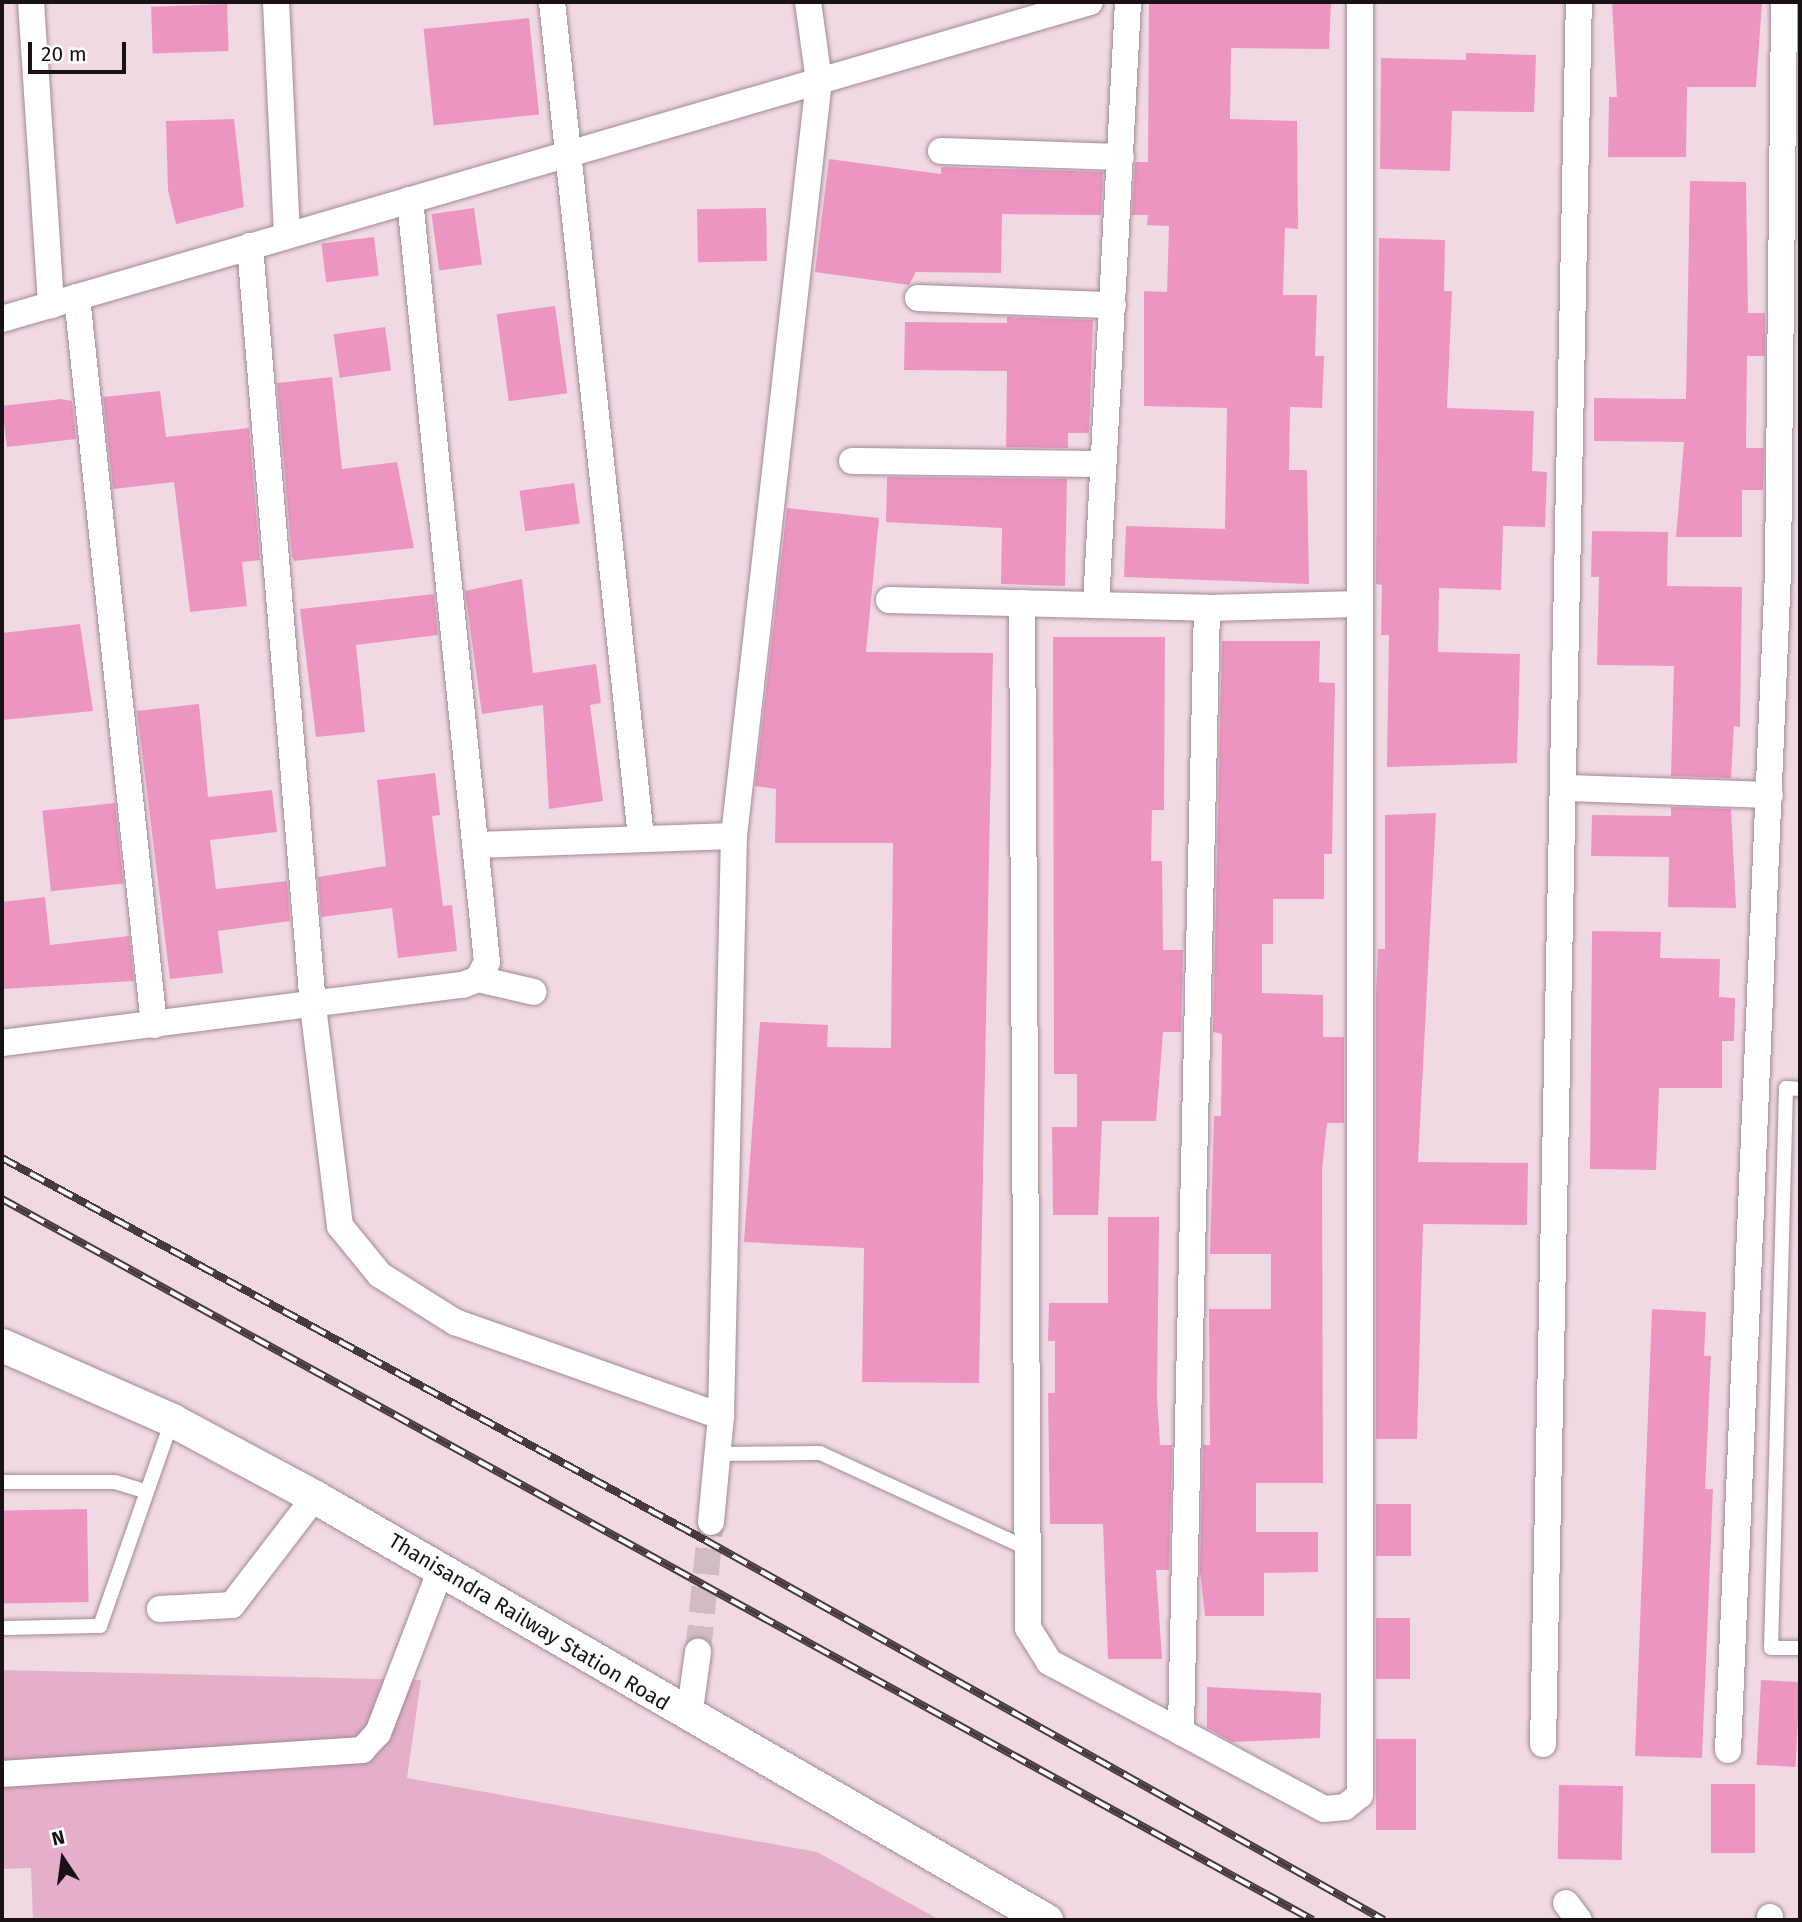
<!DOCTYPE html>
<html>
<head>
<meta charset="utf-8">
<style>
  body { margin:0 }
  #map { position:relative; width:1802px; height:1922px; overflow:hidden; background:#f1d9e4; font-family:"Fira Sans",sans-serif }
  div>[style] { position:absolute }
  .green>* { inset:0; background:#e5afc9 }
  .building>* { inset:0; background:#ec95c1; transform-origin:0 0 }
  .minor-tunnel>* { height:26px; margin-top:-13px; transform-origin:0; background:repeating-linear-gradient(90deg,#d1bbc5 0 26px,transparent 0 39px) }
  .roads { filter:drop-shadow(0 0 2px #a18a95) drop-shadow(0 0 2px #a18a95) }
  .service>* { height:14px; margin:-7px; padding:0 7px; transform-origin:7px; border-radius:7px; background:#fff }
  .minor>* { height:26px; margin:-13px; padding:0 13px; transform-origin:13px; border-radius:13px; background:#fff }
  .tertiary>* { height:33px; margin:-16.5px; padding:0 16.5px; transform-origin:16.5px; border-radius:16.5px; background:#fff }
  .rail>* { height:8px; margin-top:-4px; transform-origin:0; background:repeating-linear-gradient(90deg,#fff 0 16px,#463a40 0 32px); box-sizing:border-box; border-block:2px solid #463a40 }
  span { translate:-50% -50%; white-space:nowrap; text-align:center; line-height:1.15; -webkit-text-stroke:6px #fff; paint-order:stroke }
  .street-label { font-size:21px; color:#191115 }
  .frame { position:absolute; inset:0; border:4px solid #191115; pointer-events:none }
  .north { position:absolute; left:28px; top:1824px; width:70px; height:70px; -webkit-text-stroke:5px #fff; paint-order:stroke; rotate:347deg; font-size:19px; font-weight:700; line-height:28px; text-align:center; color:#191115 }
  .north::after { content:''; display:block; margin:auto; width:24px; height:32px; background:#191115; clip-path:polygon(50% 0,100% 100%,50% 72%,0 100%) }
  .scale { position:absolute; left:28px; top:42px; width:98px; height:32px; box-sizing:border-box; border:4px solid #191115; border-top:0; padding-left:9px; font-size:21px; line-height:24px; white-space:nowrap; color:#191115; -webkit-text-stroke:5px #fff; paint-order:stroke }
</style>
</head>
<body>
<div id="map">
  <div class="green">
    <i style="clip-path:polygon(2px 1670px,421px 1680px,407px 1778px,817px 1852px,940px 1920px,33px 1920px,31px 1868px,2px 1869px)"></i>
  </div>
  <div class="building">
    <i style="clip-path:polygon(1149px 2px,1331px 2px,1329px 49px,1231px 48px,1230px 119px,1297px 121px,1298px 229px,1285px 228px,1283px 295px,1317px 295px,1315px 356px,1324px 356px,1322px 408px,1290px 407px,1289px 470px,1307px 470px,1309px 584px,1124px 577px,1126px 526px,1225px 529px,1227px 408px,1144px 406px,1144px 291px,1167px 292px,1169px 226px,1147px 225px,1148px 215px,1132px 215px,1135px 162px,1148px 162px)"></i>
    <i style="clip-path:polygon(1612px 2px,1762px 2px,1756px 87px,1687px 87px,1686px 157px,1608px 157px,1609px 97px,1617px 97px)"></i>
    <i style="left:227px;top:4px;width:47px;height:76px;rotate:88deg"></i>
    <i style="left:529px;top:18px;width:97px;height:106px;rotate:84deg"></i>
    <i style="clip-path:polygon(1466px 53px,1536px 55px,1534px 112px,1452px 111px,1450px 171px,1380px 169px,1381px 58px,1466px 60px)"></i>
    <i style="clip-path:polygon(234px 119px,244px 207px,176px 224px,168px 190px,166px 121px)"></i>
    <i style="clip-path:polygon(829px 159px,941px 174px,941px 167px,1103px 172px,1101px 215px,1002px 214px,1001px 273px,916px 272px,909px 285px,815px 272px)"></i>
    <i style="clip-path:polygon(1690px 181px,1746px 182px,1748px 313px,1765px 313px,1765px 356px,1747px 356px,1746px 448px,1764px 448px,1763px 490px,1742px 490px,1742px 537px,1676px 537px,1684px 442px,1594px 441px,1594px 398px,1686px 399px)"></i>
    <i style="left:474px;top:208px;width:57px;height:43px;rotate:82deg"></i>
    <i style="left:766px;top:208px;width:53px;height:69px;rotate:89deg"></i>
    <i style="left:374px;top:237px;width:39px;height:53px;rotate:83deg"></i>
    <i style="clip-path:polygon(1379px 238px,1445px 240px,1444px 291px,1452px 291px,1447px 408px,1534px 411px,1532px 471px,1547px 472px,1545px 527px,1503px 526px,1501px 590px,1439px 588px,1438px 652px,1520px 654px,1517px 763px,1387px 767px,1389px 635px,1381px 635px,1382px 585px,1376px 584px)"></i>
    <i style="left:555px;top:306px;width:88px;height:59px;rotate:82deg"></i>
    <i style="clip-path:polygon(1007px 317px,1093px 320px,1089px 433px,1068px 433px,1068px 448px,1006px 447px,1007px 371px,904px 370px,905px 322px,1007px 323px)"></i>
    <i style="left:385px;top:327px;width:44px;height:52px;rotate:82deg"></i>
    <i style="clip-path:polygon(332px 377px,342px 469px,397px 462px,414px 548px,294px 561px,292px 556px,277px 383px)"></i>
    <i style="clip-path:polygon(160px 391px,166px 437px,249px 428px,260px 560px,242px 562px,247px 606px,190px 612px,174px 482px,113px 489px,103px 397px)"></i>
    <i style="clip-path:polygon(61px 399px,72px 401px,76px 439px,7px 447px,2px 406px)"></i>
    <i style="clip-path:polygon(887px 477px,1067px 479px,1065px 586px,1001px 584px,1002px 528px,886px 522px)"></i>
    <i style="left:574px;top:483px;width:41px;height:55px;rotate:82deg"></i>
    <i style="clip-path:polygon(787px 508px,879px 518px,866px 652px,993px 653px,979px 1383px,862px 1382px,864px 1248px,744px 1242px,760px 1022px,828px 1025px,827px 1047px,891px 1048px,893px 843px,775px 843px,776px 789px,755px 786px)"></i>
    <i style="clip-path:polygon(1592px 531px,1668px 532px,1667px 586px,1742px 587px,1740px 727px,1734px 726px,1731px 778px,1671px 776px,1674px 666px,1597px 665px,1599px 577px,1591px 577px)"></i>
    <i style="clip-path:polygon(522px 579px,533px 673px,596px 664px,601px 703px,590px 705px,603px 801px,549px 809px,543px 705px,482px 714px,465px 591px)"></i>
    <i style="clip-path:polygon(434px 594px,438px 635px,356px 645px,365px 732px,316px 737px,300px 609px)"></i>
    <i style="clip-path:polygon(80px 624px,93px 711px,2px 720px,2px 633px)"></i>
    <i style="clip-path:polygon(1053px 637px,1165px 637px,1164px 810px,1152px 810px,1151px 861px,1162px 861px,1163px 950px,1183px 950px,1181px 1032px,1163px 1032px,1156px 1121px,1102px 1121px,1098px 1215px,1053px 1215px,1052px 1127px,1077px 1127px,1077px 1074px,1054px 1074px)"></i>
    <i style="clip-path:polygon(1222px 641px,1320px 641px,1319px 682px,1335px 683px,1332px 854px,1324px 854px,1324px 899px,1273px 899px,1273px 944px,1262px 944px,1262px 993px,1323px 995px,1323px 1037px,1344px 1037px,1344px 1123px,1327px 1123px,1322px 1170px,1323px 1483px,1256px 1483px,1256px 1532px,1318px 1532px,1318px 1572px,1264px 1573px,1264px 1616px,1205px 1616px,1200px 1570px,1203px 1445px,1210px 1445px,1209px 1309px,1271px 1309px,1271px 1254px,1210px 1254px,1214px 1116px,1221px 1116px,1222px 1034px,1213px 1032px)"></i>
    <i style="clip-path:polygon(199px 704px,208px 797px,272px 790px,277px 832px,210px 840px,216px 889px,287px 881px,290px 921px,218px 931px,223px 973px,170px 979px,137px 711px)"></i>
    <i style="clip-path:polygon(435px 773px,440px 815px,432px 816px,443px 906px,452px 905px,457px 951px,398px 958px,392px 908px,321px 917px,318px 877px,386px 866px,377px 780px)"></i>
    <i style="left:115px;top:803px;width:81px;height:73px;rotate:84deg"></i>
    <i style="clip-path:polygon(1671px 807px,1731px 809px,1736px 908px,1668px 907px,1669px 857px,1591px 856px,1592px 815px,1671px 816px)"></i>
    <i style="clip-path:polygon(1436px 813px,1418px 1162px,1528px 1163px,1527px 1225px,1423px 1224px,1417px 1439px,1376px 1439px,1376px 993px,1378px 949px,1385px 949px,1385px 815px)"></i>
    <i style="clip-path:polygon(45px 897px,50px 945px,129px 936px,134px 981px,2px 989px,2px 902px)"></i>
    <i style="clip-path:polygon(1592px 931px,1661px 932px,1660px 958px,1720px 959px,1719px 997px,1735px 998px,1734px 1041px,1722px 1041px,1722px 1088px,1659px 1088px,1656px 1170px,1590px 1169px)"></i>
    <i style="clip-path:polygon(1108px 1217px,1159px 1217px,1157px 1397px,1160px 1445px,1172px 1445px,1169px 1570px,1156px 1570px,1162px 1659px,1108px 1659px,1103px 1524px,1050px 1524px,1048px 1393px,1055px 1393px,1055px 1341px,1048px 1341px,1049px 1303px,1108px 1303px)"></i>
    <i style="clip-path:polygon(1652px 1309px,1706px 1312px,1704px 1356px,1711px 1356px,1705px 1489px,1713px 1489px,1702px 1758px,1635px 1756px)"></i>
    <i style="left:1411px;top:1504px;width:52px;height:35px;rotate:90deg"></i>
    <i style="left:87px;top:1509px;width:93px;height:85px;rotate:89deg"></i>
    <i style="left:1376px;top:1618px;width:34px;height:61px"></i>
    <i style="left:1761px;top:1680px;width:39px;height:85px;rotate:3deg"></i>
    <i style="clip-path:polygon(1207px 1687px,1321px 1693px,1320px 1738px,1232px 1742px,1207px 1728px)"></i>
    <i style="left:1376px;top:1739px;width:40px;height:91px"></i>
    <i style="left:1711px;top:1784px;width:44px;height:69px"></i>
    <i style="left:1559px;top:1785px;width:64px;height:74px;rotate:1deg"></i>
  </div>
  <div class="minor-tunnel">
    <i style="left:698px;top:1652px;width:131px;rotate:-84.3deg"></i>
  </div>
  <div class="roads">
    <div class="service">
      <i style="left:1800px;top:1089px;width:14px;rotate:-176deg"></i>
      <i style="left:1786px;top:1088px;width:560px;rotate:91.53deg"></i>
      <i style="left:1771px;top:1648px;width:29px"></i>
      <i style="left:718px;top:1454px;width:102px;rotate:-0.6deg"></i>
      <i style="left:820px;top:1453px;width:228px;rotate:24.7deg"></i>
      <i style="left:2px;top:1482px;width:113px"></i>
      <i style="left:115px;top:1482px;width:30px;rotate:17deg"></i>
      <i style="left:2px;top:1628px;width:98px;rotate:-1.2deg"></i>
      <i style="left:100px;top:1626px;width:218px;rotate:-70.7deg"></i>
    </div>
    <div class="minor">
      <i style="left:31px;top:2px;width:304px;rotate:86.2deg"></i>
      <i style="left:276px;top:2px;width:233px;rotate:87.3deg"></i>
      <i style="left:552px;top:2px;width:840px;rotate:83.92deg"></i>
      <i style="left:941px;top:151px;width:180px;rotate:1.9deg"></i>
      <i style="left:250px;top:246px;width:763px;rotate:85.26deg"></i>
      <i style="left:313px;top:1006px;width:222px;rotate:83deg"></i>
      <i style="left:340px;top:1226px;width:63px;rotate:50.8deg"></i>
      <i style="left:380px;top:1275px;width:89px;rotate:32.1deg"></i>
      <i style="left:455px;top:1322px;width:282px;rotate:19.5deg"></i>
      <i style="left:77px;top:297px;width:732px;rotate:83.96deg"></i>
      <i style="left:918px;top:298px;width:195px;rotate:2.1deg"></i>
      <i style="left:2px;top:319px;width:1133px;rotate:-16.24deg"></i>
      <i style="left:852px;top:461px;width:251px;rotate:0.7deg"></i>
      <i style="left:889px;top:600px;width:318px;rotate:1.4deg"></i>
      <i style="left:1207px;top:608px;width:151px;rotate:-1.5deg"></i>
      <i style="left:1022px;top:603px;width:1025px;rotate:89.66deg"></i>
      <i style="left:1028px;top:1628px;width:40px;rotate:58deg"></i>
      <i style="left:1049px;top:1662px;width:149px;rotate:27.9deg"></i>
      <i style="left:1096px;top:605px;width:604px;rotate:-86.96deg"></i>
      <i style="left:1207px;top:608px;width:1124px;rotate:91.33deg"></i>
      <i style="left:1181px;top:1732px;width:162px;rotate:28.3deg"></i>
      <i style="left:1324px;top:1809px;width:21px;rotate:-5deg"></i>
      <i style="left:1345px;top:1807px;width:19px;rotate:-39deg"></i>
      <i style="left:1360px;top:1795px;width:1793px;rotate:-90deg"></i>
      <i style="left:1567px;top:788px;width:203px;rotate:2deg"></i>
      <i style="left:475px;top:845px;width:259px;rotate:-2deg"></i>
      <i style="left:478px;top:979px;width:57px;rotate:13.1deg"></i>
      <i style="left:2px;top:1043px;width:465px;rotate:-7.2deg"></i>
      <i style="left:463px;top:985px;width:16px;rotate:-22deg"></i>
      <i style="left:478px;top:979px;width:19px;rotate:-62deg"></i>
      <i style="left:487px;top:962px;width:766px;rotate:-95.77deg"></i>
      <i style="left:711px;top:1522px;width:106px;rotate:-84.6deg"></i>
      <i style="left:721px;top:1416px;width:580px;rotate:-88.72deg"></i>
      <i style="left:734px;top:836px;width:760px;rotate:-83.58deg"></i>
      <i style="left:819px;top:81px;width:80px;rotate:-97.9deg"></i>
      <i style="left:160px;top:1609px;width:72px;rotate:-3.2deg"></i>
      <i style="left:232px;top:1605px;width:136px;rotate:-52.5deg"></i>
      <i style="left:689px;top:1717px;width:66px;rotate:-82.1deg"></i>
      <i style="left:1543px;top:1744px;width:1742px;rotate:-88.82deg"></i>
      <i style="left:1728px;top:1750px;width:1181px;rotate:-87.57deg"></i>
      <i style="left:1778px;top:570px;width:568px;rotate:-89.39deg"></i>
      <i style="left:2px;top:1774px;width:361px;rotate:-3.8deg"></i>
      <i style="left:362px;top:1750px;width:23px;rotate:-47deg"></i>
      <i style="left:378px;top:1733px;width:176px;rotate:-69deg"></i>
      <i style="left:1566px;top:1903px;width:21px;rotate:53deg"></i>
      <i style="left:1770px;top:1917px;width:3px;rotate:90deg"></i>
    </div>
    <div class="tertiary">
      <i style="left:2px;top:1345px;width:186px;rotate:23.8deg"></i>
      <i style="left:172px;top:1420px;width:162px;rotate:28.3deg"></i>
      <i style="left:315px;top:1497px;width:845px;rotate:30.06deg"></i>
    </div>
  </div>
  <div class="rail">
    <i style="left:2px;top:1158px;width:800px;rotate:28.52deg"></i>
    <i style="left:705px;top:1540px;width:778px;rotate:29.23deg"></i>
    <i style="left:2px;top:1199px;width:1496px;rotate:28.81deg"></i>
  </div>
  <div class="street-label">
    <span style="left:529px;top:1622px;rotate:31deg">Thanisandra Railway Station Road</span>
  </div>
  <div class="frame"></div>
  <div class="north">N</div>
  <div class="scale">20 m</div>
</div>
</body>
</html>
